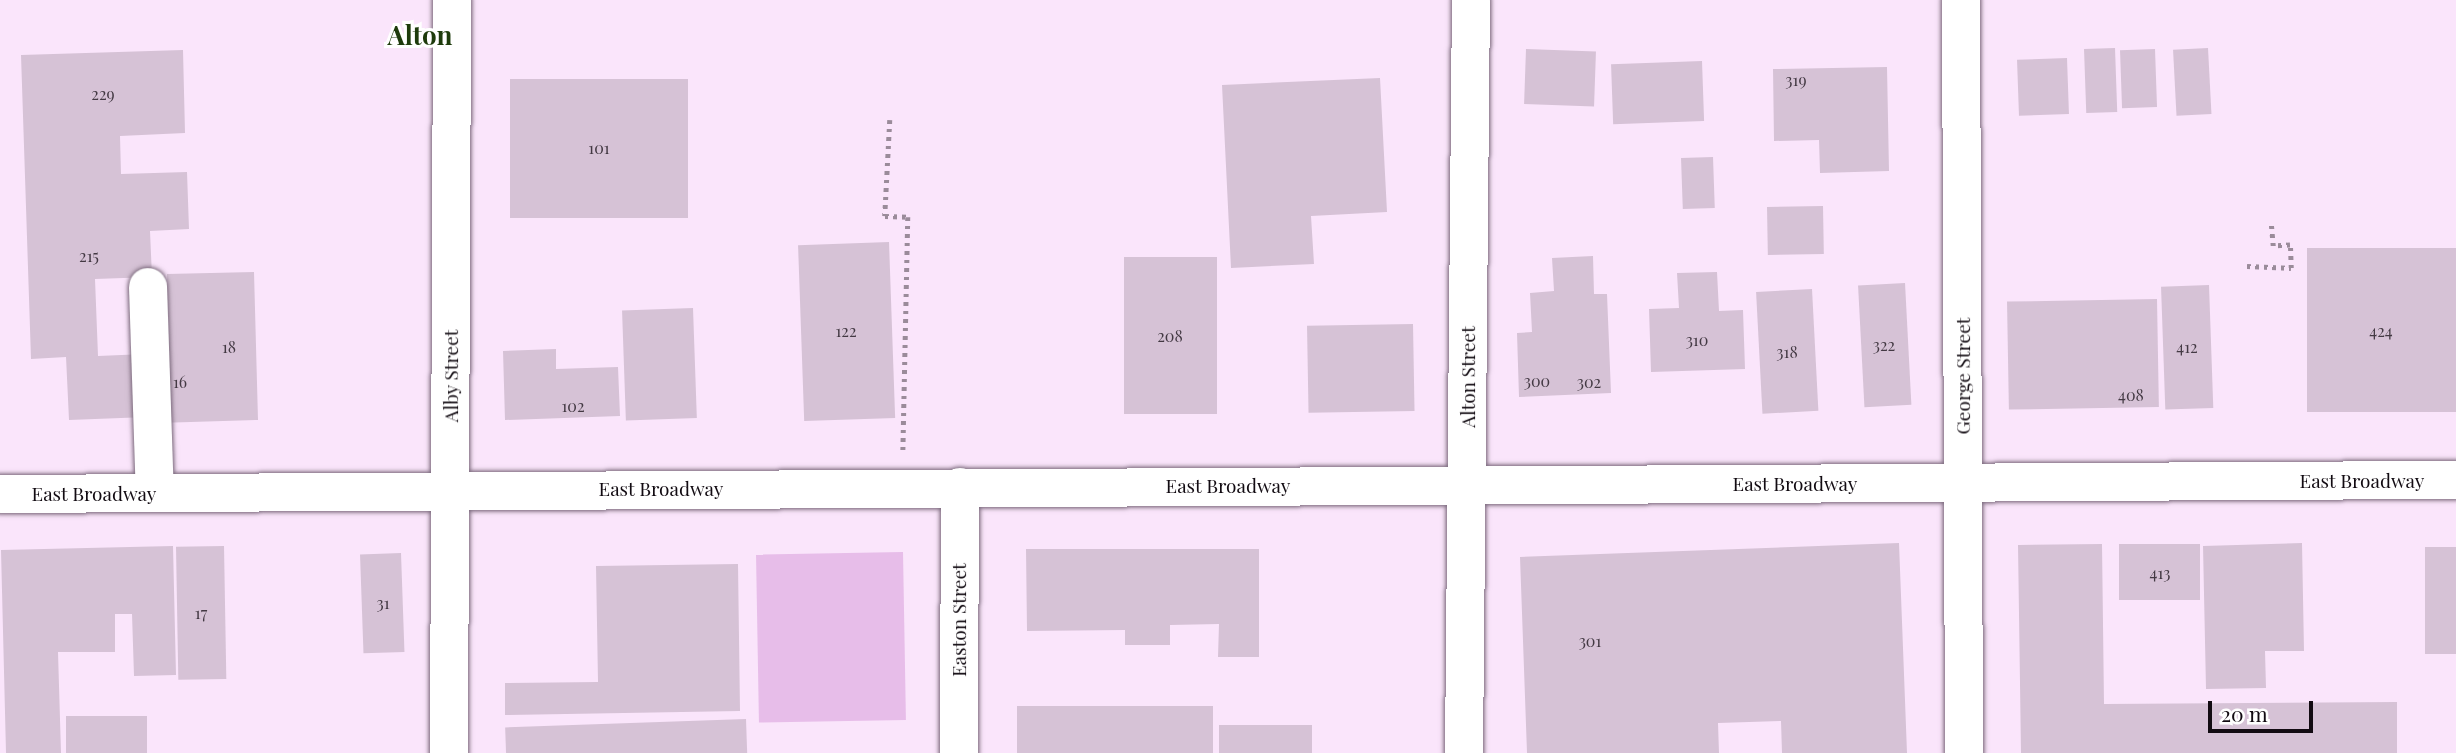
<!DOCTYPE html>
<html>
<head>
<meta charset="utf-8">
<style>
  body { margin:0 }
  #map { position:relative; width:2456px; height:753px; overflow:hidden; background:#fae5fb; font-family:"Playfair Display",serif }
  div>[style] { position:absolute }
  .green>* { inset:0; background:#e7bde9; transform-origin:0 0 }
  .building>* { inset:0; background:#d6c2d6; transform-origin:0 0 }
  .path>* { height:4.5px; margin-top:-2.25px; transform-origin:0; background:repeating-linear-gradient(90deg,#9a8b9a 0 3.5px,transparent 0 8.5px) }
  .roads { filter:drop-shadow(0 0 2px #7e6c7f) drop-shadow(0 0 2px #7e6c7f) }
  .minor>* { height:38px; margin:-19px; padding:0 19px; transform-origin:19px; border-radius:19px; background:#fff }
  span { translate:-50% -50%; white-space:nowrap; text-align:center; line-height:1.15; -webkit-text-stroke:6px #fff; paint-order:stroke }
  .number-label { font-size:16px; color:#433943 }
  .number-label span { -webkit-text-stroke-width:0 }
  .street-label { font-size:19px; color:#120b12 }
  .district-label { font-size:26px; color:#1e3b0c; font-weight:700 }
  .scale { position:absolute; left:2208px; top:701px; width:105px; height:32px; box-sizing:border-box; border:4px solid #120b12; border-top:0; padding-left:9px; font-size:21px; line-height:24px; white-space:nowrap; color:#120b12; -webkit-text-stroke:5px #fff; paint-order:stroke }
</style>
</head>
<body>
<div id="map">
  <div class="green">
    <i style="left:903px;top:552px;width:168px;height:147px;rotate:89deg"></i>
  </div>
  <div class="building">
    <i style="left:2115px;top:48px;width:64px;height:31px;rotate:88deg"></i>
    <i style="left:2208px;top:48px;width:66px;height:35px;rotate:87deg"></i>
    <i style="left:1526px;top:49px;width:70px;height:55px;rotate:2deg"></i>
    <i style="left:2155px;top:49px;width:58px;height:35px;rotate:88deg"></i>
    <i style="clip-path:polygon(183px 50px,185px 133px,120px 136px,121px 174px,187px 172px,189px 229px,150px 231px,152px 277px,95px 279px,98px 356px,145px 354px,147px 417px,69px 420px,66px 357px,31px 359px,21px 55px)"></i>
    <i style="left:2067px;top:58px;width:56px;height:50px;rotate:88deg"></i>
    <i style="left:1702px;top:61px;width:60px;height:91px;rotate:88deg"></i>
    <i style="clip-path:polygon(1887px 67px,1889px 171px,1820px 173px,1819px 140px,1774px 141px,1773px 69px)"></i>
    <i style="clip-path:polygon(1380px 78px,1387px 212px,1311px 216px,1314px 264px,1231px 268px,1222px 85px)"></i>
    <i style="left:510px;top:79px;width:178px;height:139px"></i>
    <i style="left:1713px;top:157px;width:51px;height:32px;rotate:88deg"></i>
    <i style="left:1823px;top:206px;width:48px;height:56px;rotate:89deg"></i>
    <i style="left:889px;top:242px;width:176px;height:91px;rotate:88deg"></i>
    <i style="left:2307px;top:248px;width:149px;height:164px"></i>
    <i style="clip-path:polygon(1593px 256px,1594px 294px,1607px 294px,1611px 393px,1519px 397px,1517px 333px,1532px 332px,1530px 293px,1554px 291px,1552px 258px)"></i>
    <i style="left:1124px;top:257px;width:93px;height:157px"></i>
    <i style="clip-path:polygon(254px 272px,258px 420px,158px 423px,169px 342px,167px 274px)"></i>
    <i style="clip-path:polygon(1717px 272px,1719px 311px,1743px 310px,1745px 369px,1651px 372px,1649px 309px,1679px 308px,1677px 273px)"></i>
    <i style="left:1905px;top:283px;width:122px;height:47px;rotate:87deg"></i>
    <i style="left:2209px;top:285px;width:123px;height:48px;rotate:88deg"></i>
    <i style="left:1812px;top:289px;width:122px;height:56px;rotate:87deg"></i>
    <i style="left:2157px;top:299px;width:108px;height:150px;rotate:89deg"></i>
    <i style="left:693px;top:308px;width:110px;height:71px;rotate:88deg"></i>
    <i style="left:1413px;top:324px;width:87px;height:106px;rotate:89deg"></i>
    <i style="clip-path:polygon(556px 349px,556px 369px,618px 367px,620px 416px,505px 420px,503px 351px)"></i>
    <i style="clip-path:polygon(1899px 543px,1907px 753px,1782px 753px,1781px 721px,1718px 723px,1719px 753px,1527px 753px,1520px 557px)"></i>
    <i style="clip-path:polygon(2302px 543px,2304px 651px,2265px 651px,2266px 688px,2206px 689px,2203px 546px)"></i>
    <i style="clip-path:polygon(2102px 544px,2104px 704px,2397px 702px,2397px 753px,2021px 753px,2018px 545px)"></i>
    <i style="left:2200px;top:544px;width:56px;height:81px;rotate:90deg"></i>
    <i style="clip-path:polygon(173px 546px,176px 675px,134px 676px,132px 614px,115px 614px,115px 652px,58px 652px,61px 753px,6px 753px,1px 550px)"></i>
    <i style="left:224px;top:546px;width:133px;height:48px;rotate:89deg"></i>
    <i style="left:2456px;top:547px;width:107px;height:31px;rotate:90deg"></i>
    <i style="clip-path:polygon(1026px 549px,1259px 549px,1259px 657px,1218px 657px,1219px 624px,1170px 625px,1170px 645px,1125px 645px,1125px 630px,1027px 631px)"></i>
    <i style="left:401px;top:553px;width:99px;height:41px;rotate:88deg"></i>
    <i style="clip-path:polygon(738px 564px,740px 711px,505px 715px,505px 683px,598px 682px,596px 566px)"></i>
    <i style="left:1017px;top:706px;width:196px;height:47px"></i>
    <i style="left:147px;top:716px;width:37px;height:81px;rotate:90deg"></i>
    <i style="left:746px;top:719px;width:34px;height:241px;rotate:88deg"></i>
    <i style="left:1312px;top:725px;width:28px;height:93px;rotate:90deg"></i>
  </div>
  <div class="path">
    <i style="left:890px;top:120px;width:96px;rotate:93deg"></i>
    <i style="left:885px;top:216px;width:23px;rotate:2deg"></i>
    <i style="left:908px;top:217px;width:235px;rotate:91.2deg"></i>
    <i style="left:2247px;top:266px;width:44px;rotate:2.6deg"></i>
    <i style="left:2291px;top:268px;width:23px;rotate:-92deg"></i>
    <i style="left:2290px;top:245px;width:17px;rotate:177deg"></i>
    <i style="left:2273px;top:246px;width:23px;rotate:-95deg"></i>
  </div>
  <div class="roads">
    <div class="minor">
      <i style="left:1961px;top:0;width:753px;rotate:89.77deg"></i>
      <i style="left:148px;top:287px;width:206px;rotate:88.1deg"></i>
      <i style="left:0;top:494px;width:2456px;rotate:-0.33deg"></i>
      <i style="left:449px;top:753px;width:753px;rotate:-89.77deg"></i>
      <i style="left:959px;top:753px;width:266px;rotate:-89.8deg"></i>
      <i style="left:1464px;top:753px;width:753px;rotate:-89.47deg"></i>
    </div>
  </div>
  <div class="number-label">
    <span style="left:1796px;top:80px">319</span>
    <span style="left:103px;top:94px">229</span>
    <span style="left:599px;top:148px">101</span>
    <span style="left:89px;top:256px">215</span>
    <span style="left:846px;top:331px">122</span>
    <span style="left:2381px;top:331px">424</span>
    <span style="left:1170px;top:336px">208</span>
    <span style="left:1697px;top:340px">310</span>
    <span style="left:1884px;top:345px">322</span>
    <span style="left:229px;top:347px">18</span>
    <span style="left:2187px;top:347px">412</span>
    <span style="left:1787px;top:352px">318</span>
    <span style="left:1537px;top:381px">300</span>
    <span style="left:180px;top:382px">16</span>
    <span style="left:1589px;top:382px">302</span>
    <span style="left:2131px;top:395px">408</span>
    <span style="left:573px;top:406px">102</span>
    <span style="left:2160px;top:573px">413</span>
    <span style="left:383px;top:603px">31</span>
    <span style="left:201px;top:613px">17</span>
    <span style="left:1590px;top:641px">301</span>
  </div>
  <div class="street-label">
    <span style="left:451px;top:376px;rotate:-90deg">Alby Street</span>
    <span style="left:1963px;top:376px;rotate:-90deg">George Street</span>
    <span style="left:1468px;top:377px;rotate:-90deg">Alton Street</span>
    <span style="left:2362px;top:481px">East Broadway</span>
    <span style="left:1795px;top:484px">East Broadway</span>
    <span style="left:1228px;top:486px">East Broadway</span>
    <span style="left:661px;top:489px">East Broadway</span>
    <span style="left:94px;top:494px">East Broadway</span>
    <span style="left:959px;top:620px;rotate:-90deg">Easton Street</span>
  </div>
  <div class="district-label">
    <span style="left:420px;top:35px">Alton</span>
  </div>
  <div class="scale">20 m</div>
</div>
</body>
</html>
